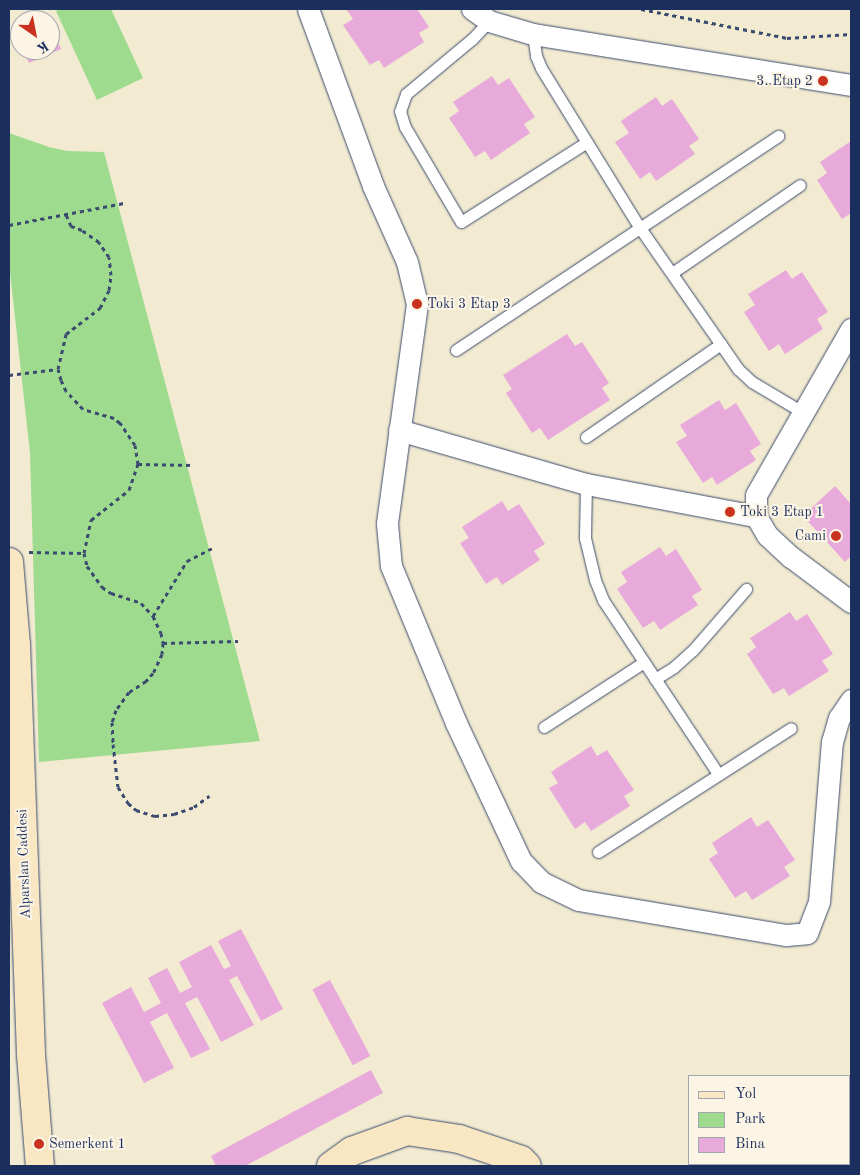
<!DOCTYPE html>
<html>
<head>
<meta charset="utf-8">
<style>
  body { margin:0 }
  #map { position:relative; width:860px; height:1175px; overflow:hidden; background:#f2ebd1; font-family:"Old Standard TT",serif }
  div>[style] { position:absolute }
  .green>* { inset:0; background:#9edb8f }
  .building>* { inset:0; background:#e8aadb; transform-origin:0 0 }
  .path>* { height:3px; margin-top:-1.5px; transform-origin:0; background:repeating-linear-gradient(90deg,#3b4b6f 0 4px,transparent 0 8px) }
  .roads { filter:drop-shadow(0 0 1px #3b4b6f) drop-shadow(0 0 1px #3b4b6f) }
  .lane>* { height:11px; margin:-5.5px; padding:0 5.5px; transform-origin:5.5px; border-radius:5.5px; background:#fff }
  .street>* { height:21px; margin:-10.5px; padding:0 10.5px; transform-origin:10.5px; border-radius:10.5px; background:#fff }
  .secondary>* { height:28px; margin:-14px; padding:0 14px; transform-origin:14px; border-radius:14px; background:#f9e7c3 }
  .dots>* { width:14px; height:14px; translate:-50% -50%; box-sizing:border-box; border:2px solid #fcf5e5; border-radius:50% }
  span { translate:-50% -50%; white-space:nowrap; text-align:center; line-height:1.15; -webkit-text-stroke:4px #fcf5e5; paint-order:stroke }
  .poi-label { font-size:14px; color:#1b2f5e }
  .right { translate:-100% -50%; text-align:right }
  .left { translate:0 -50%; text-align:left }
  .street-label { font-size:14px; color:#1b2f5e }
  .frame { position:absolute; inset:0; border:10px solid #1b2f5e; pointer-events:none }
  .legend { position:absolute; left:688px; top:1075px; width:162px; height:90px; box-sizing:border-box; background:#fcf5e5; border:1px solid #a2a6af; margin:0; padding:6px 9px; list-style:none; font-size:15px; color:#1b2f5e }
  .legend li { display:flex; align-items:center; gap:10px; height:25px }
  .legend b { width:25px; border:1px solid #a2a6af }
  .north { position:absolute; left:10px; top:10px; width:50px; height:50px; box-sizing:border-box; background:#fcf5e5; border:1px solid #a2a6af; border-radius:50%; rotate:147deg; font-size:14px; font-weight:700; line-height:20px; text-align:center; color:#1b2f5e }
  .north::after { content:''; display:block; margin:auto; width:18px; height:22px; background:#c8321e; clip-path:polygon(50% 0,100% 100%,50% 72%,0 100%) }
</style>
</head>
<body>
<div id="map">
  <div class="green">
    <i style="clip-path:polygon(60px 9px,111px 9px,143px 78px,97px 100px,56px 11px)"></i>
    <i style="clip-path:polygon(9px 133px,49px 147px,67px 151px,104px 152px,260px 741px,39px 762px,30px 453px,9px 263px)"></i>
  </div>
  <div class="building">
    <i style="clip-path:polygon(346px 9px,417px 9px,429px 27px,419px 33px,424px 42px,384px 68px,379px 60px,370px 65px,343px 25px,353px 19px)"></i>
    <i style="clip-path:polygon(50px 25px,61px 49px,29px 63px,23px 50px,50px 50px)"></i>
    <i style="clip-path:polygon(20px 27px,20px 43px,14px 30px)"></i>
    <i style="clip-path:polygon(492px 76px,498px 85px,509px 78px,535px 117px,524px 124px,530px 133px,491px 160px,485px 151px,475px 157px,449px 118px,459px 111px,453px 102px)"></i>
    <i style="clip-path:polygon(656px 97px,662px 106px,672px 99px,699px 139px,689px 146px,695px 154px,656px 181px,650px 172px,640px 179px,615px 142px,629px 133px,621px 121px)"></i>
    <i style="clip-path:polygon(851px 141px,851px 213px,842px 219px,817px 180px,827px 173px,820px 162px)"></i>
    <i style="clip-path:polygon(786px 270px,792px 279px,802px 272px,828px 312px,817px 319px,823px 329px,785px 354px,779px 344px,769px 351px,744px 312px,755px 305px,748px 294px)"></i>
    <i style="clip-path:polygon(567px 334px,575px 346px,582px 342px,609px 383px,602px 388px,610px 400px,548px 440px,540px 428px,532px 433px,506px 393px,512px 389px,503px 375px)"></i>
    <i style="clip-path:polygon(719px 400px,725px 410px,736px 403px,761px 444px,750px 451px,756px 460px,717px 485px,712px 477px,703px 483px,676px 442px,687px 436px,680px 425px)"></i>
    <i style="clip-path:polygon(835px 486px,851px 504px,851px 556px,845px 562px,803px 516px)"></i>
    <i style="clip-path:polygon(502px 501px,508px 511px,519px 504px,545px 544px,534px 551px,540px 560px,502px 585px,497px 577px,486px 584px,460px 543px,469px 538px,462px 527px)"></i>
    <i style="clip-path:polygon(660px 547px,666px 556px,676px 549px,702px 590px,692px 596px,698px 605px,660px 630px,654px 621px,643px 628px,617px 589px,627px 582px,621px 572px)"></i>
    <i style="clip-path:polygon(790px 612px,796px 621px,807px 614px,833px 654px,822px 661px,829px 671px,789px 696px,784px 688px,773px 694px,747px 654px,756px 647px,750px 638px)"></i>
    <i style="clip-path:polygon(591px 746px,597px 756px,607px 750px,634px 790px,624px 796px,630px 806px,591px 831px,585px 822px,575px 829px,549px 788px,558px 783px,551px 772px)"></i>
    <i style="clip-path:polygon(751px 817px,757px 827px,768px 820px,795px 860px,784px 867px,790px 876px,752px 900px,746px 891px,735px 898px,709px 859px,718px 853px,712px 843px)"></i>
    <i style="clip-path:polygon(241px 929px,283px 1009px,261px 1021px,237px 976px,229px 980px,254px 1025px,221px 1042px,197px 997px,185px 1003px,210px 1049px,191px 1058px,167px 1013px,150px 1022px,174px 1068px,144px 1083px,102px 1003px,131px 987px,144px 1012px,161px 1003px,148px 978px,167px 968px,180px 993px,192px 987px,179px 962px,211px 945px,224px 969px,231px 966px,218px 941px)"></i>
    <i style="left:330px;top:980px;width:86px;height:20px;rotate:62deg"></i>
    <i style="clip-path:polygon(371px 1070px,383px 1093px,245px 1166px,216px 1166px,211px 1156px)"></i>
  </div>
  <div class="path">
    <i style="left:641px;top:9px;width:149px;rotate:11.2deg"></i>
    <i style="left:787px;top:38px;width:64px;rotate:-3.6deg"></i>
    <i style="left:9px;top:225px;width:117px;rotate:-10.8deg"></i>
    <i style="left:9px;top:375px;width:49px;rotate:-7deg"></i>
    <i style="left:138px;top:464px;width:55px;rotate:1deg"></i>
    <i style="left:29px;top:552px;width:55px;rotate:1deg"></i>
    <i style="left:84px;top:553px;width:34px;rotate:-78deg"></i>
    <i style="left:91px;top:520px;width:48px;rotate:-38.3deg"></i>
    <i style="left:129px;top:490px;width:28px;rotate:-71deg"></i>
    <i style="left:138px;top:464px;width:19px;rotate:-99deg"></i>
    <i style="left:135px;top:445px;width:27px;rotate:-124deg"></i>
    <i style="left:120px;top:423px;width:8px;rotate:-140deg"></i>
    <i style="left:114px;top:418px;width:32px;rotate:-164deg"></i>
    <i style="left:83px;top:409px;width:25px;rotate:-133deg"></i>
    <i style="left:66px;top:391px;width:12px;rotate:-114deg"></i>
    <i style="left:61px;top:380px;width:11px;rotate:-105deg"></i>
    <i style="left:58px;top:369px;width:36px;rotate:-77deg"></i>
    <i style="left:66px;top:334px;width:43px;rotate:-37.4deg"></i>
    <i style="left:100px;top:308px;width:20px;rotate:-63deg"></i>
    <i style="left:109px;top:290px;width:15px;rotate:-82deg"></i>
    <i style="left:111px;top:275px;width:18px;rotate:-96deg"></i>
    <i style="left:109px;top:257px;width:18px;rotate:-124deg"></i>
    <i style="left:99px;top:242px;width:21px;rotate:-145deg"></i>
    <i style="left:82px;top:230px;width:12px;rotate:-160deg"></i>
    <i style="left:71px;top:226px;width:13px;rotate:-113deg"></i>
    <i style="left:84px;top:553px;width:13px;rotate:77deg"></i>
    <i style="left:87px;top:566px;width:26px;rotate:54deg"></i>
    <i style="left:102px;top:587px;width:11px;rotate:34deg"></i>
    <i style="left:111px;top:593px;width:32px;rotate:18deg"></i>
    <i style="left:141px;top:603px;width:18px;rotate:47deg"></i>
    <i style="left:153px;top:616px;width:19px;rotate:65deg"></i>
    <i style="left:161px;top:633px;width:10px;rotate:79deg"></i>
    <i style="left:163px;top:643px;width:11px;rotate:95deg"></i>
    <i style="left:162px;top:654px;width:21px;rotate:115deg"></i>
    <i style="left:153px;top:673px;width:11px;rotate:131deg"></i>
    <i style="left:146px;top:681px;width:20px;rotate:147deg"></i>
    <i style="left:129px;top:692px;width:22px;rotate:126deg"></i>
    <i style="left:116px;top:710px;width:13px;rotate:108deg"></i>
    <i style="left:112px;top:722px;width:22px;rotate:87deg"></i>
    <i style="left:113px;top:744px;width:43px;rotate:83.4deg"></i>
    <i style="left:118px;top:787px;width:19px;rotate:58deg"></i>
    <i style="left:128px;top:803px;width:11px;rotate:41deg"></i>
    <i style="left:136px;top:810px;width:20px;rotate:18deg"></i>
    <i style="left:155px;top:816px;width:19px;rotate:-6deg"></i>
    <i style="left:174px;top:814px;width:21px;rotate:-19deg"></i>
    <i style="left:194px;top:807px;width:19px;rotate:-36deg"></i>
    <i style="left:153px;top:616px;width:65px;rotate:-58.3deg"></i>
    <i style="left:187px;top:561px;width:28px;rotate:-27deg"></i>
    <i style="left:163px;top:643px;width:75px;rotate:-1.5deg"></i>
  </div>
  <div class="roads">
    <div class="lane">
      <i style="left:489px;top:21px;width:25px;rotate:133deg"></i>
      <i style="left:472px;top:39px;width:86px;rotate:140.2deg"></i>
      <i style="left:406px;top:94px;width:18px;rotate:109deg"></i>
      <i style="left:400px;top:111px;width:17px;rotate:73deg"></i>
      <i style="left:405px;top:127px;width:110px;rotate:59.5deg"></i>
      <i style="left:461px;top:222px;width:149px;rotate:-32.4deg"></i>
      <i style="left:533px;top:34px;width:22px;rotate:82deg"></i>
      <i style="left:536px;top:56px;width:13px;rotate:67deg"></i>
      <i style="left:541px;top:68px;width:188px;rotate:58.3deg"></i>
      <i style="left:640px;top:228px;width:172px;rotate:55.2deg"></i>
      <i style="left:738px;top:369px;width:19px;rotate:43deg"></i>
      <i style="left:752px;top:382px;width:61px;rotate:30.8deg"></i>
      <i style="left:672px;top:273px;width:155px;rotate:-34.5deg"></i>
      <i style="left:456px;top:350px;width:387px;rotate:-33.6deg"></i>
      <i style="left:586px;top:437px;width:164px;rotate:-34.6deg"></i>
      <i style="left:586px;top:484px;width:54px;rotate:91.1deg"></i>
      <i style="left:585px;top:538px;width:43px;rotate:76.6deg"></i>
      <i style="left:595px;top:580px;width:22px;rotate:68deg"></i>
      <i style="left:603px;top:600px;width:209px;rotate:56.5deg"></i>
      <i style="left:655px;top:679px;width:22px;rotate:-32deg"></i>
      <i style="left:674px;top:667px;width:25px;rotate:-42deg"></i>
      <i style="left:693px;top:650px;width:81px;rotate:-49deg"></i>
      <i style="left:544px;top:727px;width:119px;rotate:-33deg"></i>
      <i style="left:598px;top:852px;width:229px;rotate:-32.7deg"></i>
    </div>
    <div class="street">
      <i style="left:308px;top:9px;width:189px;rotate:69.8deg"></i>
      <i style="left:373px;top:186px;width:83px;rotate:65.9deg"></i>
      <i style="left:407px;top:262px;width:43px;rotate:76.6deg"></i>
      <i style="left:417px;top:304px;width:222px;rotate:97.8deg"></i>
      <i style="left:387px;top:524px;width:42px;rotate:84.6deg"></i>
      <i style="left:391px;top:566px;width:170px;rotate:67.5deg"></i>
      <i style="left:456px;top:723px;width:153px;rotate:64.8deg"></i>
      <i style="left:521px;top:861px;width:29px;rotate:46deg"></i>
      <i style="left:541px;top:882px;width:41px;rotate:25.9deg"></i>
      <i style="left:578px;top:900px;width:211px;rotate:9.6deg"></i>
      <i style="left:786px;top:935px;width:21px;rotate:-5deg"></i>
      <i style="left:807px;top:933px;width:33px;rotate:-69deg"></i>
      <i style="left:819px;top:902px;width:161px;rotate:-85.4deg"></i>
      <i style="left:832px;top:742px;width:25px;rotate:-74deg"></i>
      <i style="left:839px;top:718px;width:22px;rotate:-56deg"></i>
      <i style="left:472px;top:9px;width:21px;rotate:35deg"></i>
      <i style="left:489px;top:21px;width:46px;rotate:16.5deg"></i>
      <i style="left:533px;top:34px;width:322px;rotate:9.1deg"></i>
      <i style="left:851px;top:329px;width:191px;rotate:119.8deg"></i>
      <i style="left:756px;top:495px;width:21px;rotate:90deg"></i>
      <i style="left:756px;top:516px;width:22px;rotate:60deg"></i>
      <i style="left:767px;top:535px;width:33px;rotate:43deg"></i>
      <i style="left:791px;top:557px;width:75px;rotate:36.9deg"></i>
      <i style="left:399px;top:430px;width:195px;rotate:16.1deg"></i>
      <i style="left:586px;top:484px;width:173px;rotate:10.7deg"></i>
    </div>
    <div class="secondary">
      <i style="left:9px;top:562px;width:83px;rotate:85.2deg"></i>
      <i style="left:16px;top:645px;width:410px;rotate:87.9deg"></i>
      <i style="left:31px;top:1055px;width:111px;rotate:85.4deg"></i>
      <i style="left:331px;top:1166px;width:26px;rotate:-36deg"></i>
      <i style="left:352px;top:1151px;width:59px;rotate:-20deg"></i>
      <i style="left:407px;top:1131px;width:53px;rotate:8.7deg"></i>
      <i style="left:459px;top:1139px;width:65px;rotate:18.7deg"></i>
      <i style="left:521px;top:1160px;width:8px;rotate:45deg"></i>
    </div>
  </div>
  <div class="dots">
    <i style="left:823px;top:81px;background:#c8321e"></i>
    <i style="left:417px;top:304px;background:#c8321e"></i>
    <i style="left:730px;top:512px;background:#c8321e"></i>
    <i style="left:836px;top:536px;background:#c8321e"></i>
    <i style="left:39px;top:1144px;background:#c8321e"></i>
  </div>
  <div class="poi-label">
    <span class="right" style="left:813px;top:81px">3. Etap 2</span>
    <span class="left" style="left:427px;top:304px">Toki 3 Etap 3</span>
    <span class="left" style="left:740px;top:512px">Toki 3 Etap 1</span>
    <span class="right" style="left:826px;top:536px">Cami</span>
    <span class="left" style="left:49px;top:1144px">Semerkent 1</span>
  </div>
  <div class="street-label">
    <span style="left:24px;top:864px;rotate:-92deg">Alparslan Caddesi</span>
  </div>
  <div class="frame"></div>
  <ul class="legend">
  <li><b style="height:6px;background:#f9e7c3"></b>Yol</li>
  <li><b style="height:14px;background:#9edb8f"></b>Park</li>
  <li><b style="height:14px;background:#e8aadb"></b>Bina</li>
  </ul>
  <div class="north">K</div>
</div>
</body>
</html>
